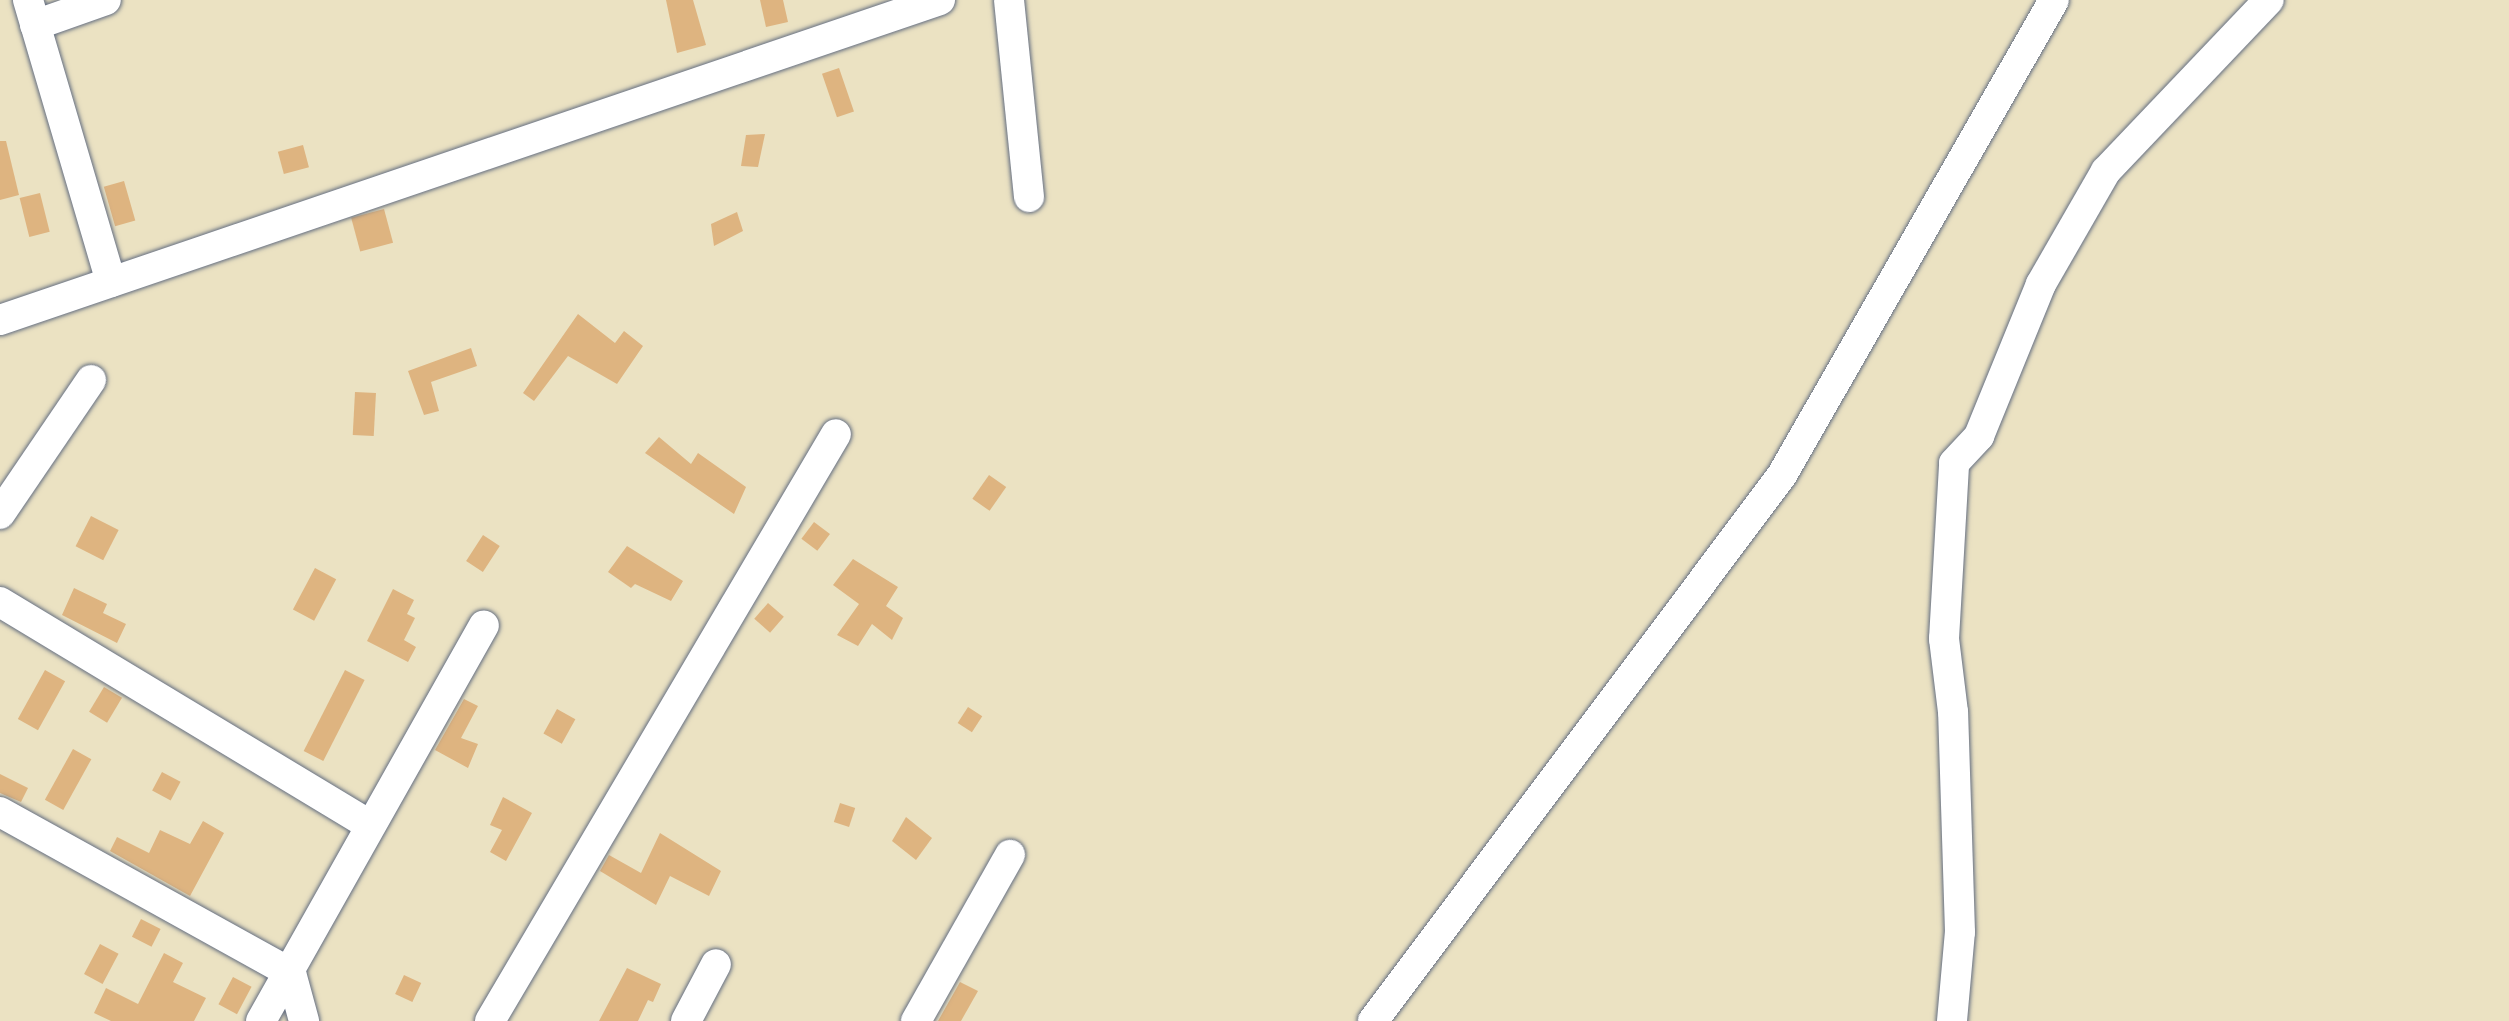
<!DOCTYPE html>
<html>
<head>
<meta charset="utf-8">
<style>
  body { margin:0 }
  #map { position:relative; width:2509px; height:1021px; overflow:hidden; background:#ebe2c2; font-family:Kalam,sans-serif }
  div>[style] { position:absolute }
  .building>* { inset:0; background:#deb480; transform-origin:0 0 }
  .roads { filter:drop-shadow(0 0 2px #646e81) drop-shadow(0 0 2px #646e81) }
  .minor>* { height:30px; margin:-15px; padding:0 15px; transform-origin:15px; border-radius:15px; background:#fff }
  span { translate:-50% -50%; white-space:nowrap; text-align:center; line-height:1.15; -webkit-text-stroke:9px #fbf7ec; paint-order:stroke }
</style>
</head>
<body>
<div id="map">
  <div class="building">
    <i style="clip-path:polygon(666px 0,693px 0,706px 45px,677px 53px)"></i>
    <i style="clip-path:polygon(760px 0,783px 0,788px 22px,766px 27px)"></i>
    <i style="left:839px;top:68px;width:46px;height:18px;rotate:71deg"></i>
    <i style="clip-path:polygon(765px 134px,758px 167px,741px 166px,746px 135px)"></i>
    <i style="clip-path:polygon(0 141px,6px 141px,19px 195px,0 200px)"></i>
    <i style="left:303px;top:145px;width:23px;height:26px;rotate:75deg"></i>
    <i style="left:124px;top:181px;width:41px;height:21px;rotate:74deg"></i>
    <i style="left:40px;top:193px;width:40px;height:21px;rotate:76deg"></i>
    <i style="left:384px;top:209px;width:35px;height:34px;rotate:75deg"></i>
    <i style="clip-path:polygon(737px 212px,743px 231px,714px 246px,711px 224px)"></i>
    <i style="clip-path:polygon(578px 314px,615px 343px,624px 331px,643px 346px,617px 384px,568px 356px,534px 401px,523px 393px)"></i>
    <i style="clip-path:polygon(471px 348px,477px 366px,431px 382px,439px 411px,424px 415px,408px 371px)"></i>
    <i style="left:355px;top:392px;width:21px;height:43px;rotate:3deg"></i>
    <i style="clip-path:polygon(659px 437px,691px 464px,698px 453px,746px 487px,734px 514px,645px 453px)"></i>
    <i style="left:989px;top:475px;width:21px;height:29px;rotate:35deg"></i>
    <i style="left:91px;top:516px;width:31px;height:34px;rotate:27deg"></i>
    <i style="left:814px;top:522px;width:20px;height:21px;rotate:37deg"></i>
    <i style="left:483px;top:535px;width:20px;height:31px;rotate:33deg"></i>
    <i style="clip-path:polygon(627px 546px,683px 581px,671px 601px,635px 584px,631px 588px,608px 572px)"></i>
    <i style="clip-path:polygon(853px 559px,898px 587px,886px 606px,903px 618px,892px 640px,872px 624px,858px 646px,837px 635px,859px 604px,833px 585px)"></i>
    <i style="left:315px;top:568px;width:24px;height:47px;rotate:28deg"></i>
    <i style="clip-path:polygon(74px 588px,107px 604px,103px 613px,126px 624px,117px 643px,62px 615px)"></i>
    <i style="clip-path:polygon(393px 589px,414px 600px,407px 614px,415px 618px,404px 640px,416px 647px,408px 662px,367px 641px)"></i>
    <i style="left:768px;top:603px;width:21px;height:21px;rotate:41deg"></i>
    <i style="left:45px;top:670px;width:23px;height:56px;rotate:29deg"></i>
    <i style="left:345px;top:670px;width:22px;height:91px;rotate:27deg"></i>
    <i style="left:104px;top:687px;width:21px;height:29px;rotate:31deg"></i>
    <i style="clip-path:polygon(464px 699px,478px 706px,461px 738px,478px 744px,468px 768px,435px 750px)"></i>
    <i style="left:968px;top:707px;width:17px;height:19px;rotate:33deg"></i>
    <i style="left:557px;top:709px;width:21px;height:28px;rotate:29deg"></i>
    <i style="left:73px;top:749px;width:21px;height:58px;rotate:29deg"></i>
    <i style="left:162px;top:772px;width:21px;height:21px;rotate:28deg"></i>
    <i style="clip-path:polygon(0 774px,28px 788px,21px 802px,0 793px)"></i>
    <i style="clip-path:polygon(503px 797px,532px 813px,506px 861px,490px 852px,502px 830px,490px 825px)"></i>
    <i style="left:840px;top:803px;width:16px;height:20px;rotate:18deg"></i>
    <i style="clip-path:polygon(906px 817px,932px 838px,916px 860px,892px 841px)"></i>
    <i style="clip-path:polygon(203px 821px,224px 833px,190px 896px,110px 851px,117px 837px,149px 853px,160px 830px,190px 844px)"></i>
    <i style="clip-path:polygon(660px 833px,721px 871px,709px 896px,670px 876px,656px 905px,600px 871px,609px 855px,641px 873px)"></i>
    <i style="left:141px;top:919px;width:22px;height:20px;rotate:27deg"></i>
    <i style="left:100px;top:944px;width:21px;height:34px;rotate:28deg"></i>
    <i style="clip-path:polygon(164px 953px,183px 963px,173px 982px,206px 998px,194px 1021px,111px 1021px,94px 1013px,106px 988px,138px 1004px)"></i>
    <i style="clip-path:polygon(627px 968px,661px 984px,653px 1002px,648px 1000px,638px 1021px,599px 1021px)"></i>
    <i style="left:404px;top:975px;width:19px;height:21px;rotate:25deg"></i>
    <i style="left:233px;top:977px;width:21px;height:31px;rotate:28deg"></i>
    <i style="clip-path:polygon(960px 982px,978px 991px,961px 1021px,938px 1021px)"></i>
  </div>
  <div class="roads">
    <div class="minor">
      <i style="left:28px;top:0;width:294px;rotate:73.6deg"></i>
      <i style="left:1009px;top:0;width:198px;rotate:84.2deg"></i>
      <i style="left:35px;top:25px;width:75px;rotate:-19.4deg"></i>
      <i style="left:0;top:320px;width:993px;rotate:-18.8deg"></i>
      <i style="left:0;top:514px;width:162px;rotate:-55.8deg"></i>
      <i style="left:0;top:602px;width:431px;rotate:31.1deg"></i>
      <i style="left:0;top:812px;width:333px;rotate:29deg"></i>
      <i style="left:291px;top:973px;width:50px;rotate:74.8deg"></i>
      <i style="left:261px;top:1021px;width:454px;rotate:-60.6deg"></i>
      <i style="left:490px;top:1021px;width:681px;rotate:-59.48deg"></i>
      <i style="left:686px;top:1021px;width:64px;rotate:-62.2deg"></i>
      <i style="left:916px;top:1021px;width:191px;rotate:-60.5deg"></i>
      <i style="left:1373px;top:1021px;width:682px;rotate:-53.16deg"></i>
      <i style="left:1782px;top:475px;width:547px;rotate:-60.2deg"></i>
      <i style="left:1952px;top:1021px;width:89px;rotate:-84.9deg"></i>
      <i style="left:1960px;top:932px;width:220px;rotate:-91.8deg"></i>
      <i style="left:1953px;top:712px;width:74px;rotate:-97deg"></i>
      <i style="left:1944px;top:639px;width:176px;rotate:-86.7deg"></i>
      <i style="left:1954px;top:463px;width:37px;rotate:-47deg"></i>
      <i style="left:1979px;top:436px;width:164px;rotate:-67.8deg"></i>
      <i style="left:2041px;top:284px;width:130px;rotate:-60.1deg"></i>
      <i style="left:2106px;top:171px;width:236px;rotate:-46.4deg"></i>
    </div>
  </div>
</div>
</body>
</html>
